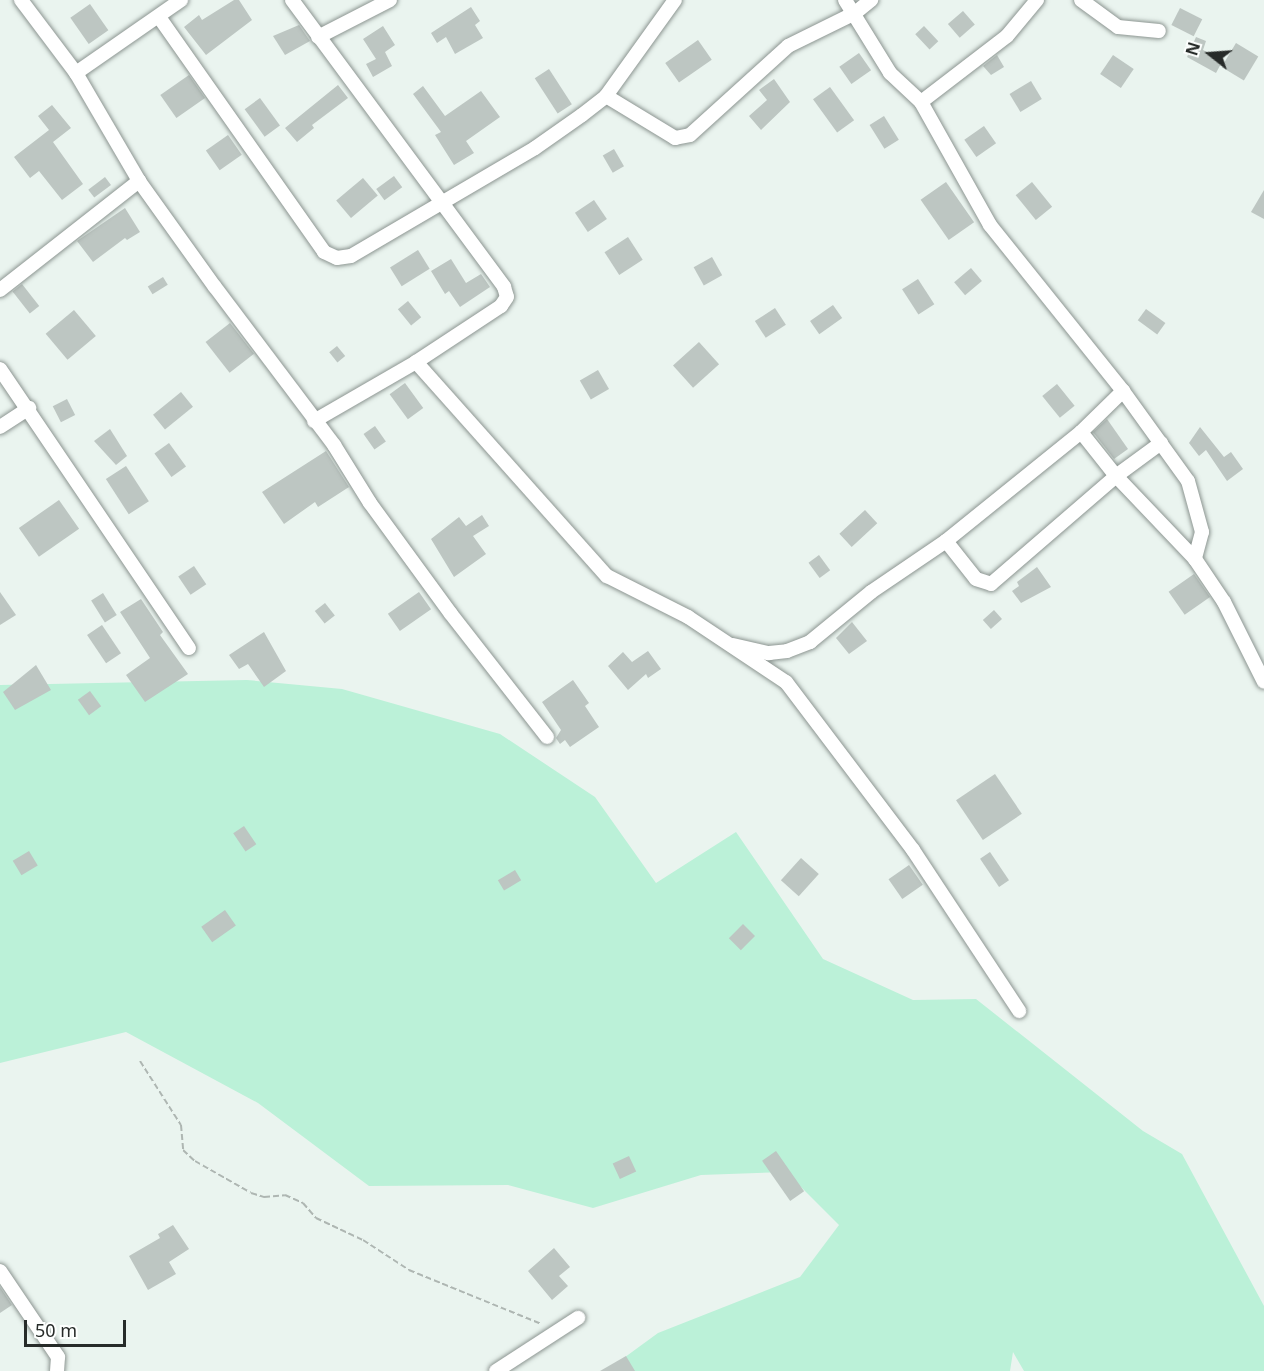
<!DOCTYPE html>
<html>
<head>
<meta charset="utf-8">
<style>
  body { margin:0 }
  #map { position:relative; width:1264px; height:1371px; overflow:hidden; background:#eaf4ef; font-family:"Noto Sans",sans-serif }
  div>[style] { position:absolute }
  .green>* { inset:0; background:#bbf1d8 }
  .building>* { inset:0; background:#bdc6c2; transform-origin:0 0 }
  .path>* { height:2px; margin-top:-1px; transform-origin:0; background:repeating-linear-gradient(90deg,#aeb6b2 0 6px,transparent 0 9px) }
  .roads { filter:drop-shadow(0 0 2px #8c9591) drop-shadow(0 0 2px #8c9591) }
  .street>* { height:14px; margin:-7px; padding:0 7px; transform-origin:7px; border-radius:7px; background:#fff }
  span { translate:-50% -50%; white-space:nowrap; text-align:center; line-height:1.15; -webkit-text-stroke:5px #fdfffe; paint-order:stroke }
  .north { position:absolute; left:1180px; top:24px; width:60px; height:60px; -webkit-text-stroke:4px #fdfffe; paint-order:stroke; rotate:287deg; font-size:16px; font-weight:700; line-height:24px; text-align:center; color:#272b29 }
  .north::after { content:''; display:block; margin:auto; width:21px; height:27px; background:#272b29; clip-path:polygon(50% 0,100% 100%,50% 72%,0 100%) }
  .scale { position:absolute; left:24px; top:1320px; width:102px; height:27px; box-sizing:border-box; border:3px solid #272b29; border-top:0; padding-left:8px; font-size:18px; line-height:21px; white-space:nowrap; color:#272b29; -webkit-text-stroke:4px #fdfffe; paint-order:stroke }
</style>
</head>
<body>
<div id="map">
  <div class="green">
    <i style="clip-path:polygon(247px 680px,342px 689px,500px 734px,595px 797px,656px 883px,736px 832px,823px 959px,913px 1000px,976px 999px,1143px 1131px,1182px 1154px,1264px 1306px,1264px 1371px,1024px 1371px,1013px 1352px,1010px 1371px,606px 1371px,658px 1333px,800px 1277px,839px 1225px,786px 1172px,701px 1175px,593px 1208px,508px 1185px,369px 1186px,258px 1103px,126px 1032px,0 1063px,0 685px)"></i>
  </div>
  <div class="building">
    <i style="clip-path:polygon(234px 0,239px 0,252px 20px,206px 55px,184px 27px,199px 15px,202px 20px)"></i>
    <i style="left:90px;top:4px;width:32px;height:24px;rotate:55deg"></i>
    <i style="clip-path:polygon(471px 7px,480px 21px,475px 25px,483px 38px,455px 54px,446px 37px,437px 43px,431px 33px)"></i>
    <i style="left:1180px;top:8px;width:25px;height:19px;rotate:27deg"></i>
    <i style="left:963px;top:11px;width:18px;height:20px;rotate:49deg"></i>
    <i style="clip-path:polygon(299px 25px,310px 41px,285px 55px,273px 36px)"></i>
    <i style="clip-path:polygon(383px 26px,395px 45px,385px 52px,392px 66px,373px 77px,366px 64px,376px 59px,363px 39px)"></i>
    <i style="left:924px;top:26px;width:21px;height:12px;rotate:47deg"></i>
    <i style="clip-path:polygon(1196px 37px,1206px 41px,1203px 50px,1223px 60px,1216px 73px,1187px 57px)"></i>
    <i style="left:698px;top:40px;width:24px;height:40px;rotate:55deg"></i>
    <i style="left:1236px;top:43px;width:26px;height:28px;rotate:31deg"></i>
    <i style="left:859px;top:53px;width:21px;height:24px;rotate:55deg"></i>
    <i style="clip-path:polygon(997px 55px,1004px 67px,991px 75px,983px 66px)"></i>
    <i style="left:1113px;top:55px;width:25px;height:23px;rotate:34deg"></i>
    <i style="left:549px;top:69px;width:42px;height:17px;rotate:57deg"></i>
    <i style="left:189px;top:75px;width:28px;height:35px;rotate:55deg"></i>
    <i style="clip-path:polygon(774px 79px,790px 102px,761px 130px,749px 116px,767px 100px,759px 90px)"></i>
    <i style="left:1031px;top:81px;width:21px;height:25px;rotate:59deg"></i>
    <i style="clip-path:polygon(338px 85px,348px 98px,312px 125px,314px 128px,297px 142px,285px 128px)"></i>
    <i style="clip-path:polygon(423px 86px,445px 116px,481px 91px,500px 117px,466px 141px,474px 153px,454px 165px,435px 135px,441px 132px,413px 94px)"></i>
    <i style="left:830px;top:87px;width:41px;height:21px;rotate:54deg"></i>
    <i style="left:260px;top:98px;width:34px;height:19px;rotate:54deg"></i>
    <i style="clip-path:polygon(52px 105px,71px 128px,53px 142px,83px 184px,62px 200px,39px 171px,30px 178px,14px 157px,49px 130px,38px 116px)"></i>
    <i style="left:884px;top:116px;width:28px;height:17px;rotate:58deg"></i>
    <i style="left:984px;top:126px;width:21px;height:24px;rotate:55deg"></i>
    <i style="left:228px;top:135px;width:24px;height:27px;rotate:55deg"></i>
    <i style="left:614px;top:149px;width:20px;height:13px;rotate:60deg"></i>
    <i style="left:394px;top:176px;width:14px;height:22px;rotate:54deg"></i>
    <i style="left:105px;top:177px;width:10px;height:21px;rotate:53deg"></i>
    <i style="left:363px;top:178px;width:23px;height:35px;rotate:50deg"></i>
    <i style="left:946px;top:182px;width:49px;height:31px;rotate:55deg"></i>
    <i style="left:1032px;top:182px;width:32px;height:21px;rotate:51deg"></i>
    <i style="clip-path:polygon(1264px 190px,1264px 219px,1251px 212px)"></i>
    <i style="left:594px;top:200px;width:23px;height:23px;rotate:56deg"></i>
    <i style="clip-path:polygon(125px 208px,140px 232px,127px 240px,125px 238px,93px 262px,77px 241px)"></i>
    <i style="left:628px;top:237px;width:27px;height:28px;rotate:57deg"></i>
    <i style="left:418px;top:250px;width:22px;height:33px;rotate:58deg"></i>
    <i style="left:712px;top:257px;width:21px;height:21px;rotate:61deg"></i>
    <i style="clip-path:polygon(451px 259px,466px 283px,481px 274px,490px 287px,460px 307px,449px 291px,445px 294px,431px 271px)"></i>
    <i style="left:971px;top:268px;width:17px;height:22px;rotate:50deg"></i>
    <i style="left:163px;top:277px;width:9px;height:18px;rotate:58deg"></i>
    <i style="left:918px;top:279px;width:30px;height:19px;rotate:57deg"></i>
    <i style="left:22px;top:284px;width:28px;height:12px;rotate:52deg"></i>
    <i style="left:408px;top:301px;width:21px;height:13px;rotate:51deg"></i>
    <i style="left:833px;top:305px;width:16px;height:28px;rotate:55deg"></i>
    <i style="left:775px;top:308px;width:20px;height:24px;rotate:57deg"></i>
    <i style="left:1146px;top:309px;width:24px;height:14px;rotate:36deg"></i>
    <i style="left:74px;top:310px;width:34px;height:37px;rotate:50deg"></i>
    <i style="left:230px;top:323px;width:39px;height:31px;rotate:52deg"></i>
    <i style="left:699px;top:342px;width:30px;height:35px;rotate:48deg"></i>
    <i style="left:337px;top:346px;width:13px;height:10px;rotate:51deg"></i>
    <i style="left:598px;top:370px;width:22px;height:21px;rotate:60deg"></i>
    <i style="left:405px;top:383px;width:31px;height:19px;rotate:54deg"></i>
    <i style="left:1057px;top:384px;width:28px;height:19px;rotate:51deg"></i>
    <i style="left:181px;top:392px;width:19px;height:36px;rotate:51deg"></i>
    <i style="left:67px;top:399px;width:18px;height:16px;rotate:63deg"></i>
    <i style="clip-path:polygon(1107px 419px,1128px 449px,1114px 459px,1093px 432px)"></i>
    <i style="left:375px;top:426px;width:19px;height:14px;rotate:55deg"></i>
    <i style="clip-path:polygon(1200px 427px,1224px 457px,1231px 452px,1243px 469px,1227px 481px,1206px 450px,1199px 456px,1189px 443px)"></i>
    <i style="clip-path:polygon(110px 429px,127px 456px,116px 465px,94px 441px)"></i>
    <i style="left:169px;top:443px;width:29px;height:18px;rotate:54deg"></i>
    <i style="clip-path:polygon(326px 451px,349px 487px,318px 507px,315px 502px,284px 524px,262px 492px)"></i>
    <i style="left:126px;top:466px;width:42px;height:24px;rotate:57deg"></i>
    <i style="left:59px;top:500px;width:35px;height:49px;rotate:55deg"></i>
    <i style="left:865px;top:510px;width:18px;height:35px;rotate:47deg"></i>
    <i style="clip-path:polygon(482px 515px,489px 526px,473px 536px,486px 554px,454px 577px,431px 539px,459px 517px,466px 526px)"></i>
    <i style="left:819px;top:555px;width:19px;height:13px;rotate:54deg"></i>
    <i style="left:194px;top:566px;width:22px;height:19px;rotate:56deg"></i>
    <i style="clip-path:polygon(1037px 567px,1051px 587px,1021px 603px,1012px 591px,1019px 586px,1017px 582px)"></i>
    <i style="left:1194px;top:574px;width:28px;height:31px;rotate:55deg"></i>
    <i style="clip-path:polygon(0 592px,16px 615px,0 625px)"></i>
    <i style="left:419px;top:592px;width:21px;height:38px;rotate:55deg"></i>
    <i style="left:103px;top:593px;width:26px;height:14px;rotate:58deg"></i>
    <i style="clip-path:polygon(141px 599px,163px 632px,160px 635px,188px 674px,145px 702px,126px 675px,150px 658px,120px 612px)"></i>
    <i style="left:325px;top:603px;width:16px;height:13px;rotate:52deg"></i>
    <i style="left:994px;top:610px;width:12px;height:15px;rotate:48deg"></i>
    <i style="clip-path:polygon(852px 622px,867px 641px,849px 654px,836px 638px)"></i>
    <i style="left:102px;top:625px;width:34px;height:18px;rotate:56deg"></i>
    <i style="clip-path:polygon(264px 632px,286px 671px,264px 687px,248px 664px,239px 669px,229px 655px)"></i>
    <i style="clip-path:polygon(648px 651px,661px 669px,648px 678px,646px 674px,628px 690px,608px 666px,623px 652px,632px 662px)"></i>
    <i style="clip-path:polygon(36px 665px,51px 690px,15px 710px,3px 692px)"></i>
    <i style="clip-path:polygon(573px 680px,589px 703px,585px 706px,599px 727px,570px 747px,565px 740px,560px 744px,556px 738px,561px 730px,542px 702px)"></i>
    <i style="left:90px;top:691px;width:19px;height:15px;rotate:54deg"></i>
    <i style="left:995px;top:774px;width:48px;height:47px;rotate:56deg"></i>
    <i style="left:244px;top:826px;width:22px;height:13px;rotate:56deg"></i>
    <i style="left:29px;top:851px;width:17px;height:19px;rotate:59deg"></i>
    <i style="left:990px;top:852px;width:34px;height:12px;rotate:56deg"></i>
    <i style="left:801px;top:858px;width:24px;height:30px;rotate:42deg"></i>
    <i style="left:909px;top:865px;width:24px;height:25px;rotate:55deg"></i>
    <i style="left:515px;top:870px;width:12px;height:20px;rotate:59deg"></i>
    <i style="left:225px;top:910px;width:19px;height:29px;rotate:55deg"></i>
    <i style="left:743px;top:924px;width:17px;height:20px;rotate:45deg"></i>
    <i style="left:776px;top:1151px;width:49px;height:17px;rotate:55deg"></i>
    <i style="left:629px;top:1156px;width:17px;height:18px;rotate:65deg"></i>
    <i style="clip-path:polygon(173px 1225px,189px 1249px,169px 1262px,176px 1274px,148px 1290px,129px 1256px,160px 1238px,158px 1234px)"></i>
    <i style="clip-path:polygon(554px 1248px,570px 1267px,559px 1276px,568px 1286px,552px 1300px,528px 1271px)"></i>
    <i style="clip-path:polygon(0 1287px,12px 1305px,0 1313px)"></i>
    <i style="clip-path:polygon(626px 1356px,635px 1371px,600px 1371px)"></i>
  </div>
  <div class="path">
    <i style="left:140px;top:1061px;width:76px;rotate:57.4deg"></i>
    <i style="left:181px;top:1125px;width:25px;rotate:85deg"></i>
    <i style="left:183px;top:1150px;width:16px;rotate:43deg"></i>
    <i style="left:195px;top:1161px;width:64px;rotate:29.7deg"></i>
    <i style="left:251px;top:1193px;width:14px;rotate:17deg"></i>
    <i style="left:264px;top:1197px;width:21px;rotate:-5deg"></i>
    <i style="left:285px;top:1195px;width:20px;rotate:24deg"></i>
    <i style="left:303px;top:1203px;width:20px;rotate:49deg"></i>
    <i style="left:316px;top:1218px;width:52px;rotate:25.1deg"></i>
    <i style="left:363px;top:1240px;width:55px;rotate:33.1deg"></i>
    <i style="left:409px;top:1270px;width:143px;rotate:22.2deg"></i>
  </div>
  <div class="roads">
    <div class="street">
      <i style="left:21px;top:0;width:91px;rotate:53deg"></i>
      <i style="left:76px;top:73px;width:125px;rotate:59.7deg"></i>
      <i style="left:139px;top:181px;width:130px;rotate:54.4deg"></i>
      <i style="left:215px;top:287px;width:198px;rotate:53deg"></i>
      <i style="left:334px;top:445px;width:68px;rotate:58.2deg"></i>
      <i style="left:370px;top:503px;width:137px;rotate:53.9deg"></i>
      <i style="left:451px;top:614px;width:156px;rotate:52deg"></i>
      <i style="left:292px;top:0;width:357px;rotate:53.5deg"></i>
      <i style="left:504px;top:287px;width:10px;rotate:73deg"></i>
      <i style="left:507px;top:297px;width:11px;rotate:124deg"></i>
      <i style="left:501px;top:306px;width:102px;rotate:146.6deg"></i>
      <i style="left:845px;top:0;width:86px;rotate:58.3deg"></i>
      <i style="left:890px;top:73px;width:42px;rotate:43.1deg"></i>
      <i style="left:921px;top:102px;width:141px;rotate:60.7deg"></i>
      <i style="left:990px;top:225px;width:213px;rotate:51.3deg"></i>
      <i style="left:1123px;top:391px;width:111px;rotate:54.2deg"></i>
      <i style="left:1188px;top:481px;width:53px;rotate:74.6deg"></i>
      <i style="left:1202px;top:532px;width:28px;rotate:105deg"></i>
      <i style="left:1195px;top:559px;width:52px;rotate:56deg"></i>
      <i style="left:1224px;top:602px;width:89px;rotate:63.4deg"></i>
      <i style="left:1081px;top:0;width:46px;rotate:36.1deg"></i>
      <i style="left:1118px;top:27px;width:41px;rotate:5.6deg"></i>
      <i style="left:159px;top:17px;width:287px;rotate:54.9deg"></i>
      <i style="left:324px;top:252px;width:14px;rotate:25deg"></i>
      <i style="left:337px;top:258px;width:14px;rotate:-8deg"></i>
      <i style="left:351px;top:256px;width:213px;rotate:-30.4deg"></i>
      <i style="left:535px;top:148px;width:57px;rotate:-35.1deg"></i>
      <i style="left:582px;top:115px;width:31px;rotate:-38deg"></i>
      <i style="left:606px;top:96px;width:118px;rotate:-54.3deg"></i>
      <i style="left:318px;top:37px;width:81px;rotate:-27.2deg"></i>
      <i style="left:76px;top:73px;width:128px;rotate:-34.8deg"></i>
      <i style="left:606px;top:96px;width:81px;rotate:31.3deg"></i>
      <i style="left:675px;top:138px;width:15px;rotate:-11deg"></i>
      <i style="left:690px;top:135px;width:132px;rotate:-42.2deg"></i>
      <i style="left:788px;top:46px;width:75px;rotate:-26.2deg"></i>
      <i style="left:855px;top:13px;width:21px;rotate:-39deg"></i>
      <i style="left:921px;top:102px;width:108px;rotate:-37.5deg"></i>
      <i style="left:1007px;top:36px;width:47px;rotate:-50.2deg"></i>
      <i style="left:0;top:290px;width:177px;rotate:-38.1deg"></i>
      <i style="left:0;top:369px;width:337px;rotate:55.9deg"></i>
      <i style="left:314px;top:421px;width:118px;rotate:-30deg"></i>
      <i style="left:416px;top:362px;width:287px;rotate:48.3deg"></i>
      <i style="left:607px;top:576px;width:91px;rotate:26.8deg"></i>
      <i style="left:688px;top:617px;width:118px;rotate:33.6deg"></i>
      <i style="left:786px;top:682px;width:211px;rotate:52.9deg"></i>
      <i style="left:913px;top:850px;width:193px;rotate:56.6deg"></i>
      <i style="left:0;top:427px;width:35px;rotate:-33deg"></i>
      <i style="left:1081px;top:432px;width:56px;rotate:51.5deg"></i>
      <i style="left:1116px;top:476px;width:115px;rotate:46.4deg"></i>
      <i style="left:946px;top:541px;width:48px;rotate:51.7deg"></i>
      <i style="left:976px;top:579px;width:16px;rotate:18deg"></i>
      <i style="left:991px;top:584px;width:165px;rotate:-40.8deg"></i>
      <i style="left:1116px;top:476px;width:56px;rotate:-36.3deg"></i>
      <i style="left:733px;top:645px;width:37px;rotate:13deg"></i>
      <i style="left:769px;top:653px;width:18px;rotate:-6deg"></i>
      <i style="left:787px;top:651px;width:25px;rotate:-21deg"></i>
      <i style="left:810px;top:642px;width:79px;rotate:-39.3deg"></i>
      <i style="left:871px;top:592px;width:91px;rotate:-34.2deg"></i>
      <i style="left:946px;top:541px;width:174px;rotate:-38.9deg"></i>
      <i style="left:1081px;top:432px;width:59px;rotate:-44.3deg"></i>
      <i style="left:0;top:1271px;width:104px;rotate:56deg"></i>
      <i style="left:58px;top:1357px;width:14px;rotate:94deg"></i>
      <i style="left:496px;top:1371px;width:98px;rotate:-32.9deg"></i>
    </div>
  </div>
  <div class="north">N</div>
  <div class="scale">50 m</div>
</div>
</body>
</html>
